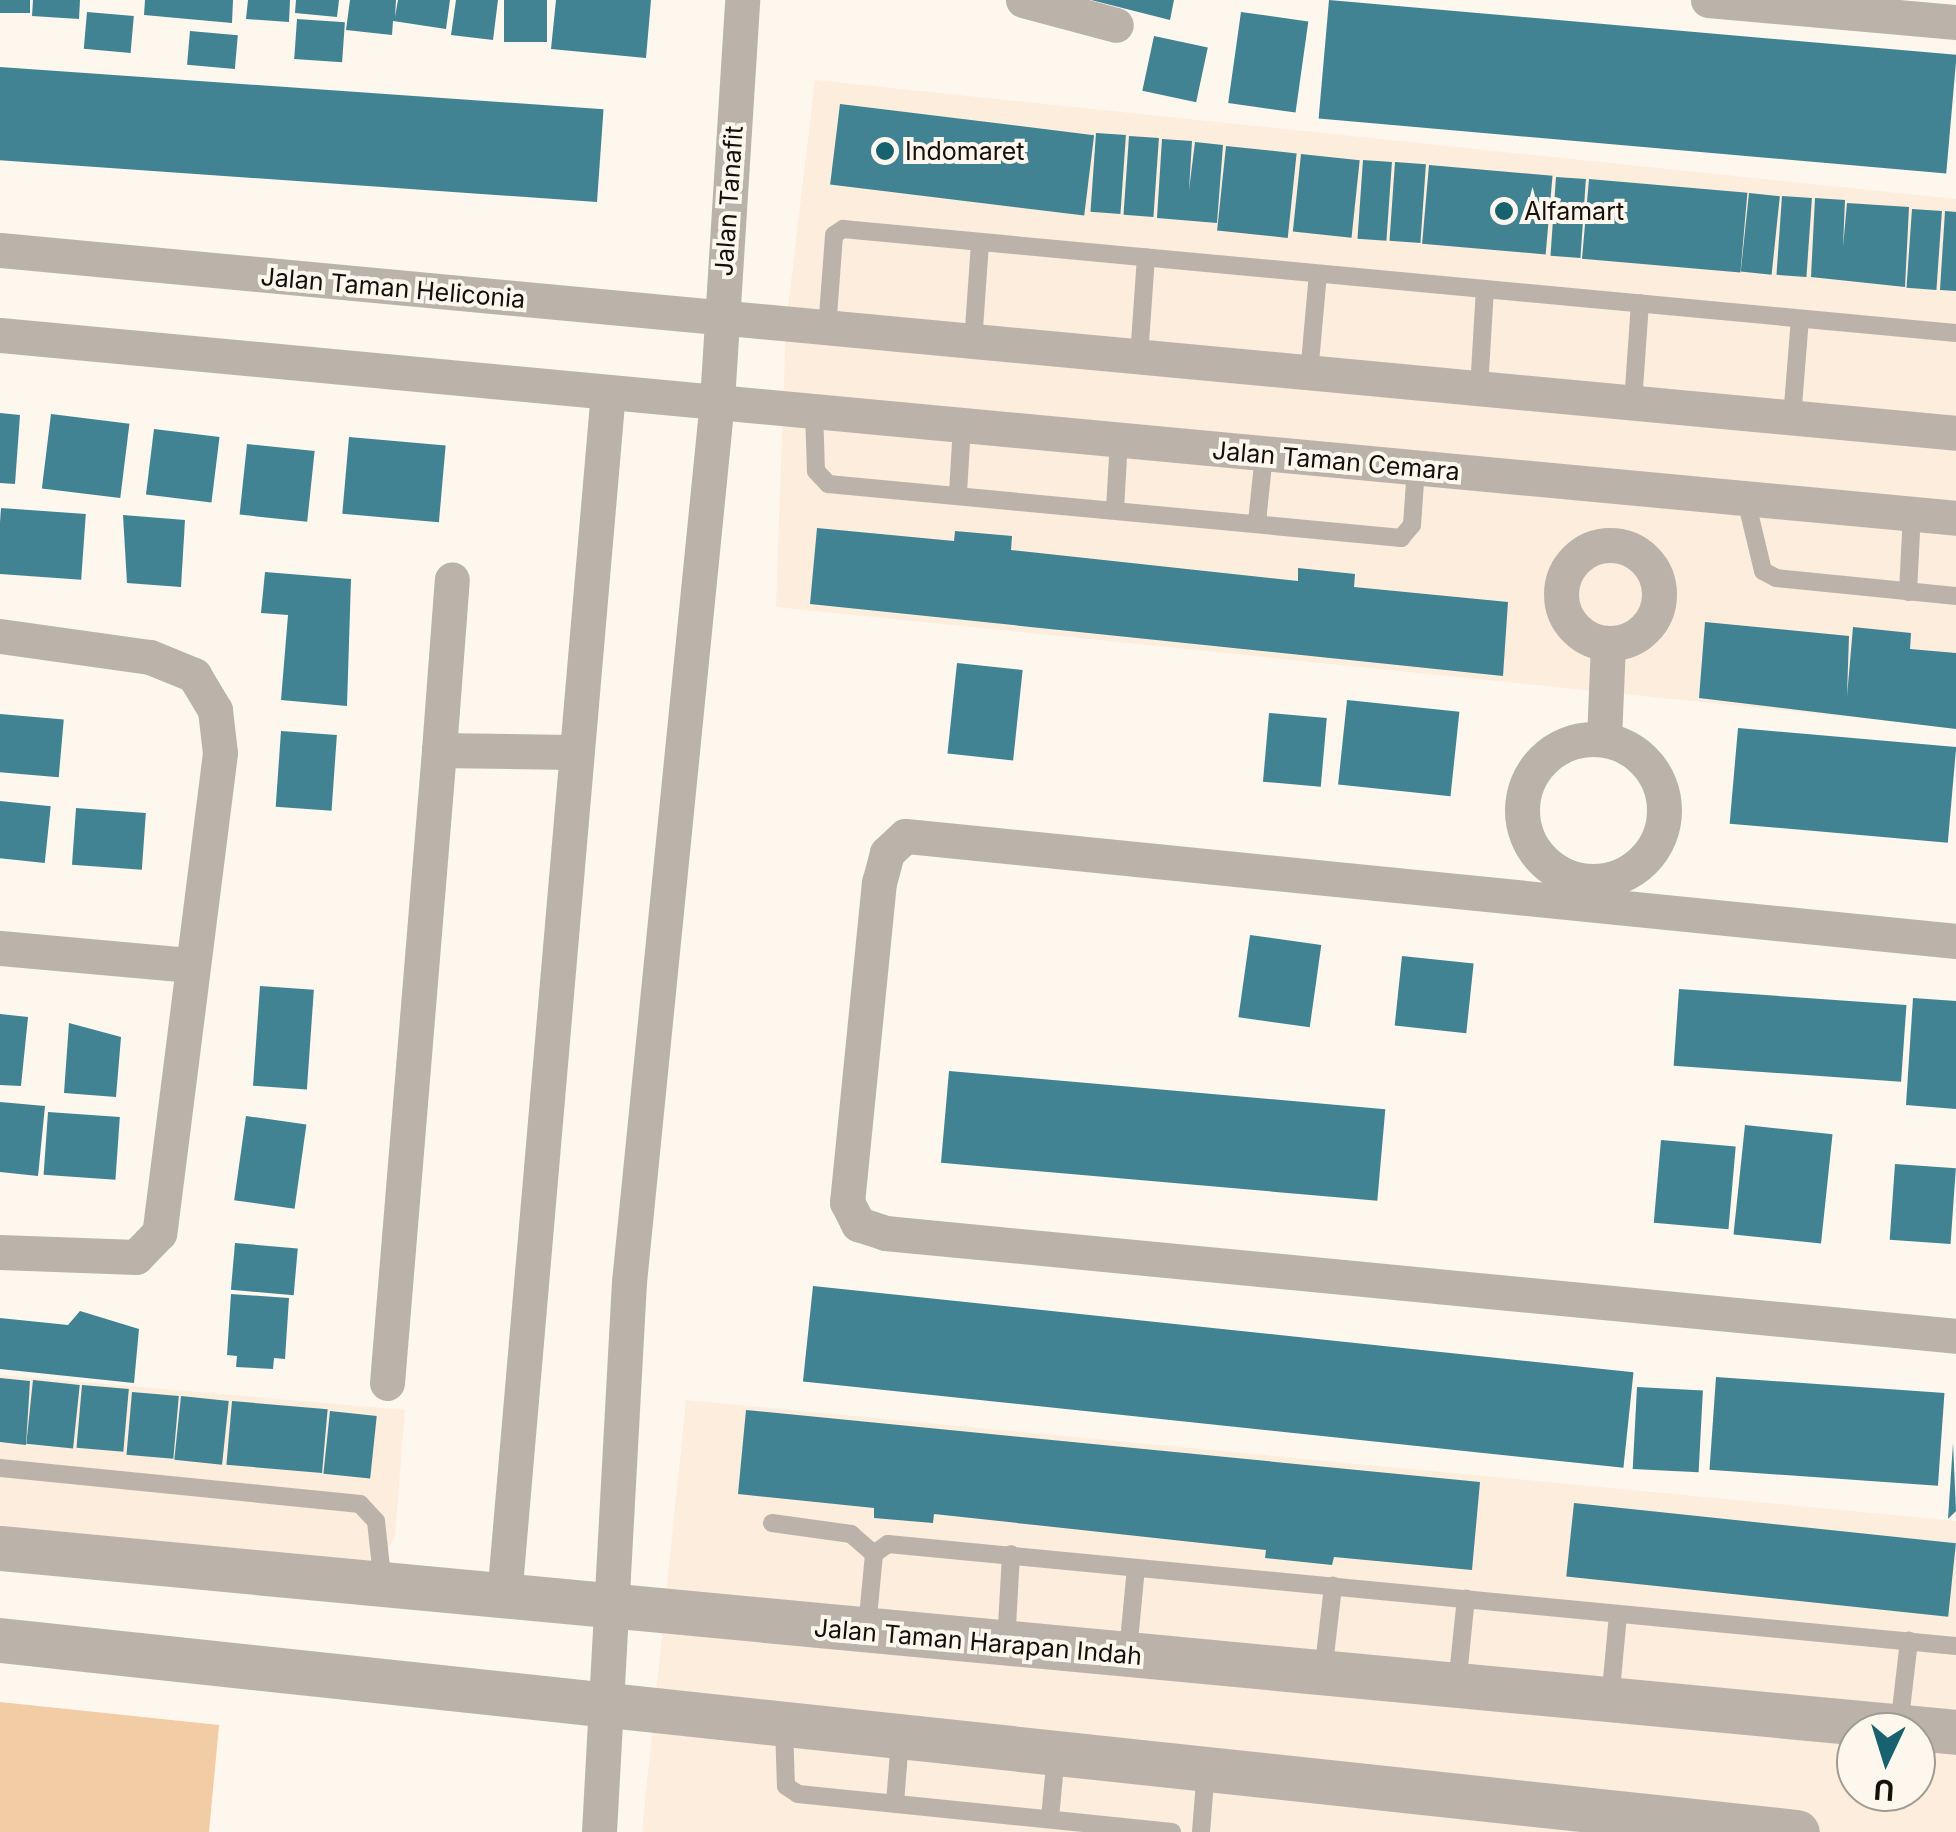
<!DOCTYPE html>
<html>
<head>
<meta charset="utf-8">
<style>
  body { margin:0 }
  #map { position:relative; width:1956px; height:1832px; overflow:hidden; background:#fef7ee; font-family:Inter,sans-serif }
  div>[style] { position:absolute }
  .built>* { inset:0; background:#fceddd }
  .green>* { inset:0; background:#f2cca4 }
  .building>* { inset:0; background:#418392; transform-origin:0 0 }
  .service>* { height:18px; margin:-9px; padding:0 9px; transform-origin:9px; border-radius:9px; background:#bbb2aa }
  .minor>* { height:35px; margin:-17.5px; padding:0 17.5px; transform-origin:17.5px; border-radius:17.5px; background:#bbb2aa }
  .minor>.ring { margin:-17.5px; padding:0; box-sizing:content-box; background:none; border:35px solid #bbb2aa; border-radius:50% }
  .tertiary>* { height:45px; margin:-22.5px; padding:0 22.5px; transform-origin:22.5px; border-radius:22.5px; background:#bbb2aa }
  .dots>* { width:28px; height:28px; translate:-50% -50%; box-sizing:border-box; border:5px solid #fef7ee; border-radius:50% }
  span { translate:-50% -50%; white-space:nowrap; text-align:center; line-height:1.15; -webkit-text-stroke:8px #fef7ee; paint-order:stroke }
  .poi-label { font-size:25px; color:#171009 }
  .left { translate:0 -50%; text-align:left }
  .street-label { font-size:25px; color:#171009 }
  .north { position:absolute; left:1836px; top:1712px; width:100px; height:100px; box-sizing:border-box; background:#fef7ee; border:2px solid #a29b92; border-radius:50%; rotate:184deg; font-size:28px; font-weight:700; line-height:40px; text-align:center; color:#171009 }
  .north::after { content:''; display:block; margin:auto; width:35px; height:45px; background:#18616f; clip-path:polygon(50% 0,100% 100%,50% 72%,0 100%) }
</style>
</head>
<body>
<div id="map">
  <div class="built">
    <i style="clip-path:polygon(815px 80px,1956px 199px,1956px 728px,776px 607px,786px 325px)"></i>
    <i style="clip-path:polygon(0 1375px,405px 1410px,395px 1536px,381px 1563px,0 1527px)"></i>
    <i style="clip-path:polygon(evenodd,686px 1400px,1956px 1521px,1956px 1832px,642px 1832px,686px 1400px,1856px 1732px,1916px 1732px,1916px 1792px,1856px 1792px,1856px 1732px)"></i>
  </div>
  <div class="green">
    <i style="clip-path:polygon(0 1702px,219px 1725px,209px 1832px,0 1832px)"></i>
  </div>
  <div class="building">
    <i style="left:0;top:0;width:30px;height:13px"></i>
    <i style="clip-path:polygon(33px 0,80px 0,79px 19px,32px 16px)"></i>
    <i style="clip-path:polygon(145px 0,233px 0,232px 23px,144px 15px)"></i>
    <i style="clip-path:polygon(248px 0,290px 0,289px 22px,246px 19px)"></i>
    <i style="clip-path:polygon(296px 0,339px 0,337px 17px,295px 13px)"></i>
    <i style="clip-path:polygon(350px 0,396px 0,395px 17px,398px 0,450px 0,446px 29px,393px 21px,392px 35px,346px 30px)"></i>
    <i style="clip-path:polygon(456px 0,498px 0,493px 40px,451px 35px)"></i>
    <i style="left:504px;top:0;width:43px;height:42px"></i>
    <i style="clip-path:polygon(556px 0,651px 0,646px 58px,551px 49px)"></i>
    <i style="clip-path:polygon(1091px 0,1174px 0,1170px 20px)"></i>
    <i style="left:1329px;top:0;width:630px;height:119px;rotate:5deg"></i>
    <i style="left:87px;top:12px;width:47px;height:37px;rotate:5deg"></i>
    <i style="left:1241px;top:12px;width:68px;height:92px;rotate:8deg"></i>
    <i style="left:297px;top:19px;width:48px;height:40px;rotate:4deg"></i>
    <i style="left:190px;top:31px;width:48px;height:34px;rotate:5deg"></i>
    <i style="left:1154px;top:36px;width:55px;height:56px;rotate:12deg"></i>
    <i style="left:0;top:67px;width:605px;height:93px;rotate:4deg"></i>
    <i style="left:840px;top:104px;width:256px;height:81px;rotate:7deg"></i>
    <i style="left:1096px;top:133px;width:30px;height:79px;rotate:4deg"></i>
    <i style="left:1129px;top:136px;width:30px;height:79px;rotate:4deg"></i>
    <i style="clip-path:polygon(1162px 139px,1192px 141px,1189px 190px,1195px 142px,1223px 145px,1217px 223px,1157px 218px)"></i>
    <i style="left:1226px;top:146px;width:71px;height:85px;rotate:6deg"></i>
    <i style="left:1301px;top:154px;width:59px;height:78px;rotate:6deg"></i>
    <i style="left:1363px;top:160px;width:29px;height:79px;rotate:4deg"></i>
    <i style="left:1395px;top:162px;width:31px;height:79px;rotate:4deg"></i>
    <i style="left:1429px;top:165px;width:124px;height:79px;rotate:5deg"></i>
    <i style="left:1556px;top:177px;width:30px;height:79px;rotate:4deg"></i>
    <i style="left:1589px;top:179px;width:159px;height:80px;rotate:5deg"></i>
    <i style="left:1749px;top:193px;width:31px;height:79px;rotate:6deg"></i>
    <i style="left:1782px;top:196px;width:30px;height:79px;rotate:4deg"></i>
    <i style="clip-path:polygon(1815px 198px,1845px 200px,1843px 247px,1847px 203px,1909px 207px,1905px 287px,1811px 277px)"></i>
    <i style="left:1912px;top:209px;width:30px;height:79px;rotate:4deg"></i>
    <i style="clip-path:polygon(1945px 211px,1956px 212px,1956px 291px,1940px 290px)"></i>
    <i style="clip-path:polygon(0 413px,20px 415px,15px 484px,0 483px)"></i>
    <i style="left:51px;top:414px;width:79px;height:75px;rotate:7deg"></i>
    <i style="left:154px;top:429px;width:66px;height:66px;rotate:7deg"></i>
    <i style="left:349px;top:437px;width:97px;height:77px;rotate:5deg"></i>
    <i style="left:247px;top:444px;width:68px;height:71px;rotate:6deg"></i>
    <i style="left:1px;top:508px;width:85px;height:66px;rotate:4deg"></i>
    <i style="clip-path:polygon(123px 515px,185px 520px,181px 587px,127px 583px)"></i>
    <i style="clip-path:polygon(817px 528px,954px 541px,955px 531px,1012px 536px,1011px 550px,1298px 581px,1298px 568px,1355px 574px,1354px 587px,1508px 602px,1503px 676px,810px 604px)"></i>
    <i style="clip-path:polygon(265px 572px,351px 579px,347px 706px,281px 700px,288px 615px,261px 613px)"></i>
    <i style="clip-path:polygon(1705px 622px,1849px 636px,1847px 696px,1853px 627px,1911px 633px,1910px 649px,1956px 653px,1956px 729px,1699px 698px)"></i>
    <i style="left:957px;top:663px;width:66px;height:91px;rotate:6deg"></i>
    <i style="left:1347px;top:700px;width:113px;height:85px;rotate:6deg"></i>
    <i style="left:1269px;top:713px;width:58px;height:69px;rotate:5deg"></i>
    <i style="left:0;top:714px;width:64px;height:58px;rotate:5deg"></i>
    <i style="left:1738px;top:728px;width:219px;height:96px;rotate:5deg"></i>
    <i style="left:281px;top:731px;width:56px;height:76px;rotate:4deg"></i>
    <i style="left:0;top:801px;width:51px;height:57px;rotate:6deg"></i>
    <i style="left:76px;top:808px;width:70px;height:57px;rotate:4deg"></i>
    <i style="left:1250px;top:935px;width:72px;height:83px;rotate:8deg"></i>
    <i style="left:1402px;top:956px;width:72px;height:70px;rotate:6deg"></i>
    <i style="left:260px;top:986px;width:54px;height:100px;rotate:4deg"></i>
    <i style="left:1679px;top:989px;width:228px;height:77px;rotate:4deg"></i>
    <i style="clip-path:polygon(1913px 998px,1956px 1001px,1956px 1109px,1906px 1105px)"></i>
    <i style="clip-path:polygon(0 1014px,28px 1017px,21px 1086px,0 1085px)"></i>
    <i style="clip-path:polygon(69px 1023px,121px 1037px,116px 1097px,64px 1093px)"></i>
    <i style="left:949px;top:1071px;width:438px;height:92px;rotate:5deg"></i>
    <i style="clip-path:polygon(0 1102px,45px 1106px,38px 1176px,0 1172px)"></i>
    <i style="left:48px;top:1112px;width:72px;height:63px;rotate:4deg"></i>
    <i style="left:246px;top:1116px;width:61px;height:85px;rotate:8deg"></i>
    <i style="left:1745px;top:1125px;width:88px;height:110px;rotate:6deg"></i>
    <i style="left:1661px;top:1140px;width:75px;height:83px;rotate:5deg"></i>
    <i style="left:1895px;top:1164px;width:61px;height:76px;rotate:4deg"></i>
    <i style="left:235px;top:1243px;width:63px;height:47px;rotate:5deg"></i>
    <i style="left:813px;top:1286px;width:825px;height:96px;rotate:6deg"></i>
    <i style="clip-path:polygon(231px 1294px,289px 1298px,285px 1359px,274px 1358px,273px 1369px,236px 1367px,237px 1356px,227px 1355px)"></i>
    <i style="clip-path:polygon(80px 1311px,139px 1329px,134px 1383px,0 1369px,0 1318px,68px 1325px)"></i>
    <i style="left:1716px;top:1377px;width:229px;height:93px;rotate:4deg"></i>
    <i style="clip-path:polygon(0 1378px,30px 1381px,26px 1445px,0 1442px)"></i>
    <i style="left:33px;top:1380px;width:47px;height:64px;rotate:6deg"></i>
    <i style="left:82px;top:1385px;width:47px;height:63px;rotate:5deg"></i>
    <i style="left:1637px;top:1387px;width:66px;height:82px;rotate:3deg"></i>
    <i style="left:132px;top:1392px;width:47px;height:63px;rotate:5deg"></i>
    <i style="left:181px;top:1396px;width:48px;height:64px;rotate:6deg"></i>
    <i style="left:232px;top:1401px;width:96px;height:64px;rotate:5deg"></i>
    <i style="clip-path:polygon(746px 1410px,1480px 1482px,1472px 1570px,1334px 1557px,1332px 1565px,1265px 1558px,1266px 1550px,934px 1514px,933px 1523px,874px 1518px,874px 1508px,738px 1494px)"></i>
    <i style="left:330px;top:1411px;width:47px;height:63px;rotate:6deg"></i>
    <i style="clip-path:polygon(1953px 1443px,1956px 1511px,1948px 1519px)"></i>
    <i style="left:1574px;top:1503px;width:384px;height:74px;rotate:6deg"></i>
  </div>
  <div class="service">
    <i style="left:827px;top:329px;width:94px;rotate:-85.7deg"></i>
    <i style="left:834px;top:235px;width:11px;rotate:-34deg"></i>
    <i style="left:843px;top:229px;width:1118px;rotate:5.34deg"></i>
    <i style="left:973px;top:343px;width:101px;rotate:-86deg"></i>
    <i style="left:1139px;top:357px;width:100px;rotate:-86deg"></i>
    <i style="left:1309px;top:374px;width:100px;rotate:-84.9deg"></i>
    <i style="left:1479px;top:389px;width:100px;rotate:-86.6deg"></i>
    <i style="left:1633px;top:403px;width:100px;rotate:-86deg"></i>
    <i style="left:814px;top:411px;width:60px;rotate:88.1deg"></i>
    <i style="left:816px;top:471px;width:18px;rotate:47deg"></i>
    <i style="left:828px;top:484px;width:576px;rotate:5.38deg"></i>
    <i style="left:1401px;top:538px;width:17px;rotate:-50deg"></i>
    <i style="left:1412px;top:525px;width:57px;rotate:-86deg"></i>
    <i style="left:1792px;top:418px;width:99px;rotate:-85.4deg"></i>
    <i style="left:958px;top:493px;width:67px;rotate:-86.6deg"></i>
    <i style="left:1746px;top:500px;width:73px;rotate:76.5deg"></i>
    <i style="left:1763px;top:571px;width:15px;rotate:28deg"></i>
    <i style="left:1776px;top:578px;width:181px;rotate:5.7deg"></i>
    <i style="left:1115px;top:509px;width:69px;rotate:-86.7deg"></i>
    <i style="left:1257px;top:522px;width:68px;rotate:-84.1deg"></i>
    <i style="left:1908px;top:592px;width:78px;rotate:-87.1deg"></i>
    <i style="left:0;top:1468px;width:362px;rotate:5.7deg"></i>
    <i style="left:360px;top:1504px;width:23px;rotate:47deg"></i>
    <i style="left:376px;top:1521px;width:64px;rotate:83.8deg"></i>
    <i style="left:772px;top:1523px;width:80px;rotate:7.9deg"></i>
    <i style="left:851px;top:1534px;width:30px;rotate:41deg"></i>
    <i style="left:867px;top:1628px;width:74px;rotate:-84.6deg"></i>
    <i style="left:874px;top:1554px;width:17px;rotate:-36deg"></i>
    <i style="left:888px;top:1544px;width:1073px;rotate:5.46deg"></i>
    <i style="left:1006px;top:1644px;width:90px;rotate:-86.8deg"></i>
    <i style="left:1128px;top:1652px;width:84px;rotate:-84.6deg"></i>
    <i style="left:1323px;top:1673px;width:88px;rotate:-83.4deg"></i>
    <i style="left:1457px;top:1686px;width:88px;rotate:-84.2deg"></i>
    <i style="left:1610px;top:1701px;width:87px;rotate:-84.7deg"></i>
    <i style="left:784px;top:1727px;width:59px;rotate:88.1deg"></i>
    <i style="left:786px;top:1786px;width:14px;rotate:34deg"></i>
    <i style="left:798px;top:1794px;width:376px;rotate:5.8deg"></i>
    <i style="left:1899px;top:1727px;width:87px;rotate:-83.4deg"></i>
    <i style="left:895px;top:1803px;width:64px;rotate:-85.5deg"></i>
    <i style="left:1050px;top:1818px;width:64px;rotate:-84.6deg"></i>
    <i style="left:1201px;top:1832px;width:64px;rotate:-85.5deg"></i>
  </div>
  <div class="minor">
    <i style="left:1023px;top:0;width:96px;rotate:15deg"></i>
    <i style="left:1708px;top:0;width:249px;rotate:5.1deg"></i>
    <i style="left:0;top:250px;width:1965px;rotate:5.34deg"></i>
    <i style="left:0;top:335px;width:1965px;rotate:5.34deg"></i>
    <i class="ring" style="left:1561px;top:545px;width:63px;height:63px"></i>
    <i style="left:0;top:636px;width:151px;rotate:8deg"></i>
    <i style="left:150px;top:657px;width:48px;rotate:22.2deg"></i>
    <i style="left:194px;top:675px;width:41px;rotate:59deg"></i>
    <i style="left:215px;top:710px;width:43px;rotate:83.4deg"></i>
    <i style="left:220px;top:753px;width:484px;rotate:97.2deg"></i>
    <i style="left:159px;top:1233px;width:33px;rotate:134deg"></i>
    <i style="left:136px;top:1257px;width:136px;rotate:-177.9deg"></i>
    <i style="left:1604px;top:739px;width:96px;rotate:-87.6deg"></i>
    <i class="ring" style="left:1522px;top:739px;width:107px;height:107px"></i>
    <i style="left:439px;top:750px;width:171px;rotate:-85.7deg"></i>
    <i style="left:1956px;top:941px;width:1056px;rotate:-174.29deg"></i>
    <i style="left:905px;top:836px;width:25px;rotate:137deg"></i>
    <i style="left:887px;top:853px;width:30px;rotate:105deg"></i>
    <i style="left:879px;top:882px;width:322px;rotate:95.7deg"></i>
    <i style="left:847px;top:1202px;width:25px;rotate:63deg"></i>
    <i style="left:858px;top:1224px;width:28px;rotate:18deg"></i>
    <i style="left:885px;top:1233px;width:1076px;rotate:5.49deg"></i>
    <i style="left:0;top:948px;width:192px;rotate:5.1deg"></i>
    <i style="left:387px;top:1383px;width:635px;rotate:-85.3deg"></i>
    <i style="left:439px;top:750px;width:133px;rotate:0.9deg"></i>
    <i style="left:504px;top:1597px;width:1209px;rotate:-85.07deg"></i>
    <i style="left:599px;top:1832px;width:551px;rotate:-86.88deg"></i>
    <i style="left:629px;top:1282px;width:885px;rotate:-84.3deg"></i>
    <i style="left:717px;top:401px;width:402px;rotate:-86.4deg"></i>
  </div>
  <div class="tertiary">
    <i style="left:0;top:1548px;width:1965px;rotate:5.37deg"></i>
    <i style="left:0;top:1640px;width:1807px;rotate:6.1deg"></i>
  </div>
  <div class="dots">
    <i style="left:885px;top:151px;background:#18616f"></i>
    <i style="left:1504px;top:211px;background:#18616f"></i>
  </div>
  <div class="poi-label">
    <span class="left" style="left:905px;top:151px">Indomaret</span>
    <span class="left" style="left:1524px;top:211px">Alfamart</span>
  </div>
  <div class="street-label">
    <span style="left:729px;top:201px;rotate:-86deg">Jalan Tanafit</span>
    <span style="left:393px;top:288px;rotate:5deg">Jalan Taman Heliconia</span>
    <span style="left:1336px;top:461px;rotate:5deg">Jalan Taman Cemara</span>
    <span style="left:978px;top:1642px;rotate:5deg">Jalan Taman Harapan Indah</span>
  </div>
  <div class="north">U</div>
</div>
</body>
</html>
